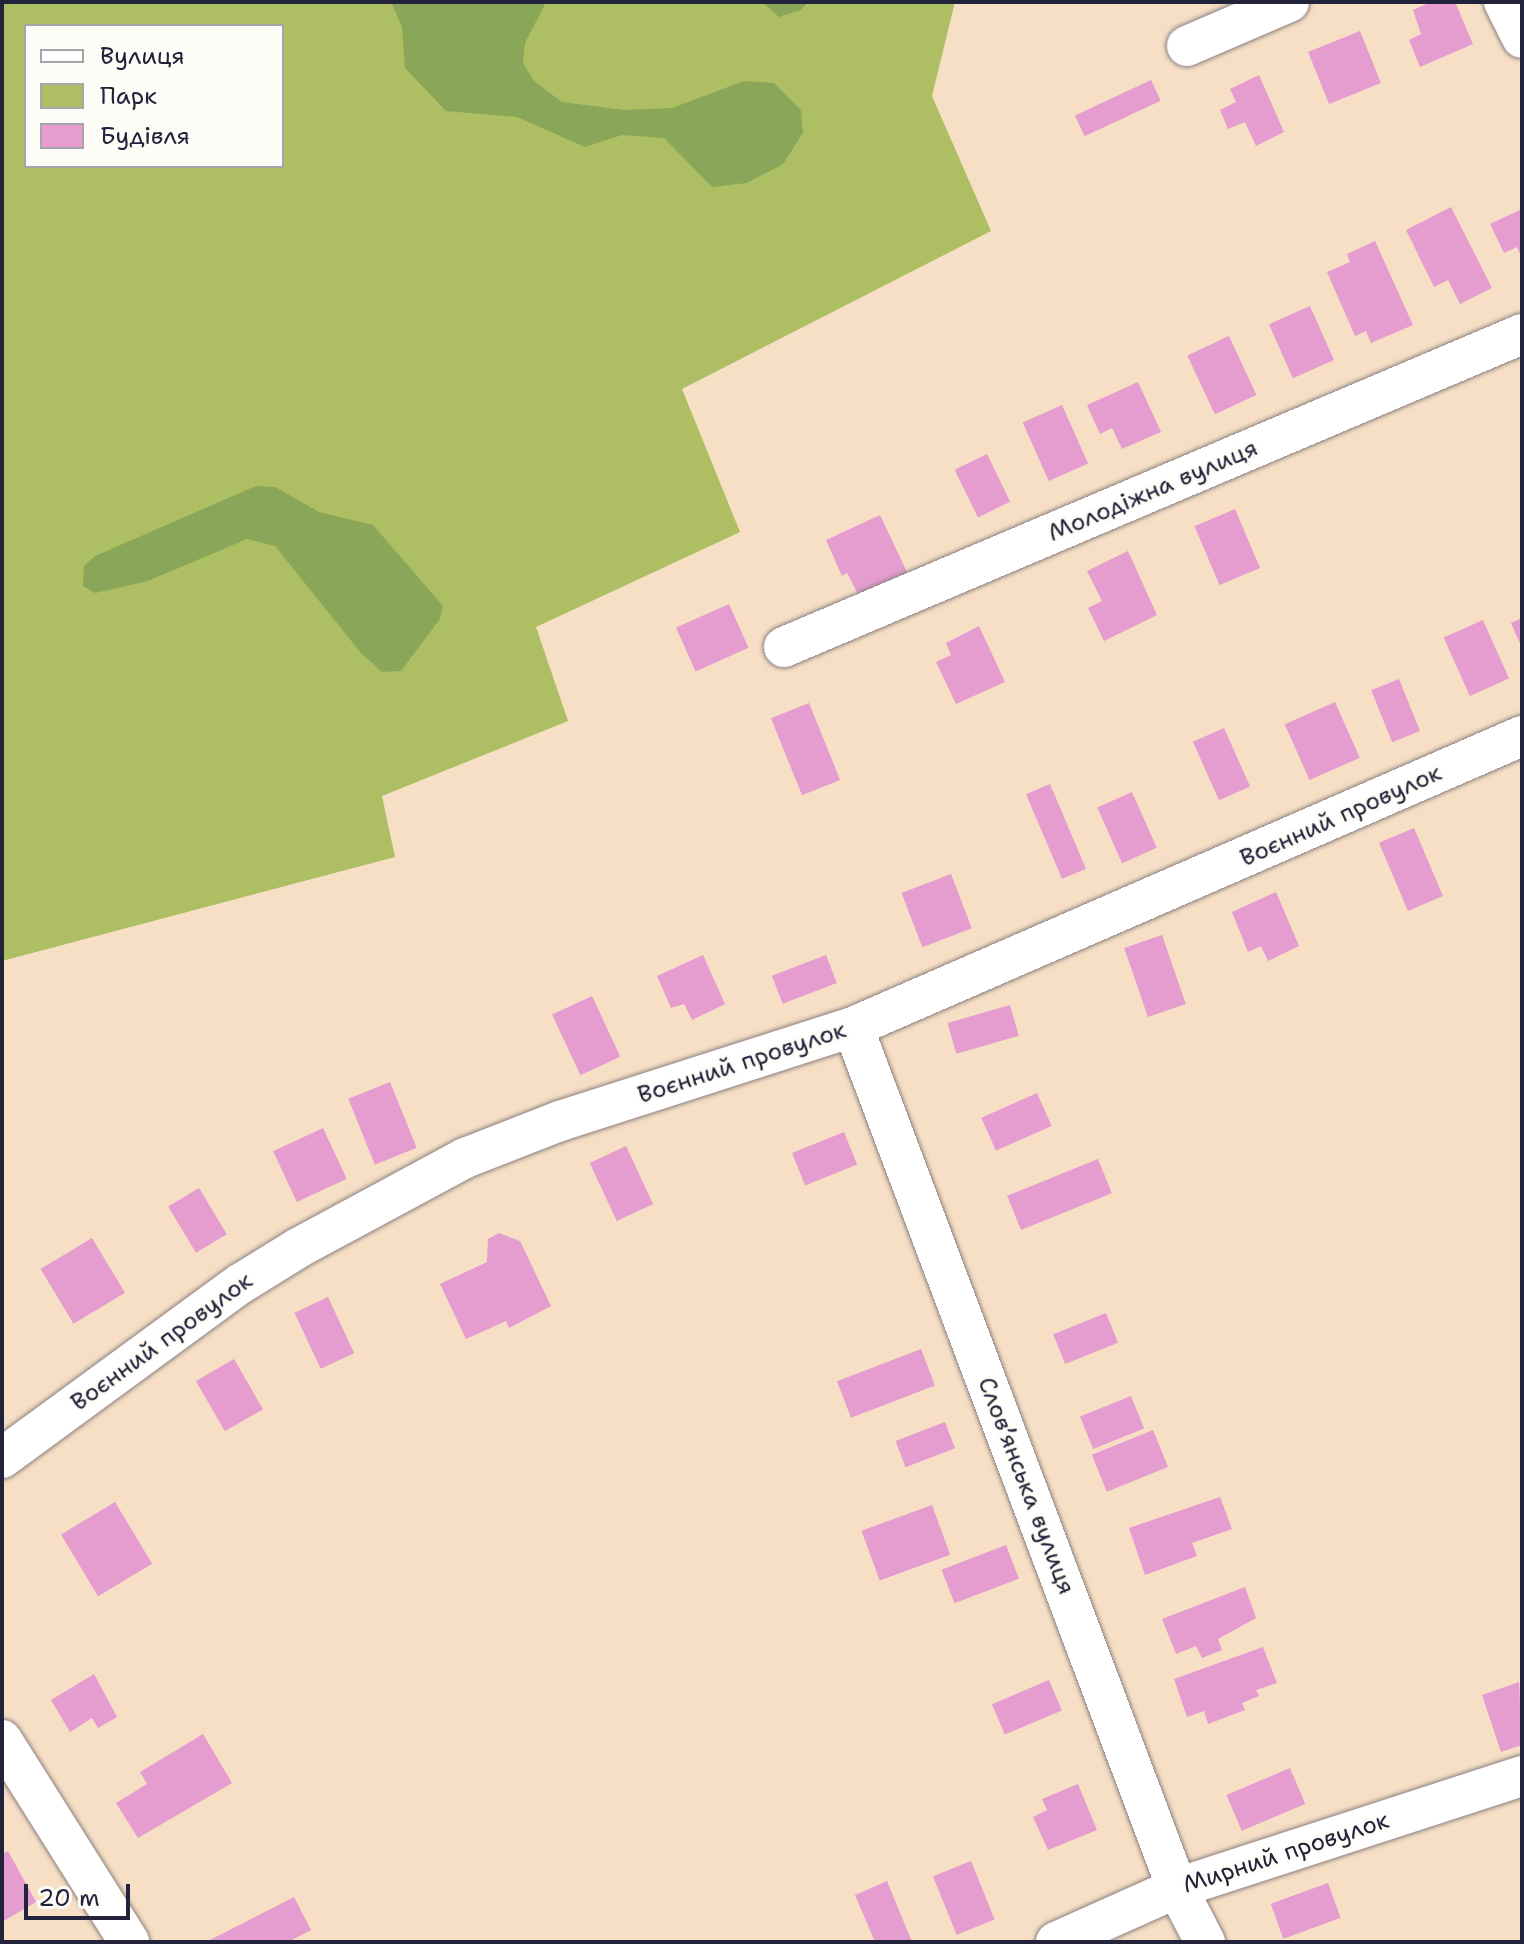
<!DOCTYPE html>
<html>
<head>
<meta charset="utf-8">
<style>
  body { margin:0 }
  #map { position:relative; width:1524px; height:1944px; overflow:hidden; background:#f6dfc5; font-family:"Shantell Sans",sans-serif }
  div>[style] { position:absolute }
  .green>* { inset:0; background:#adbf62 }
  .forest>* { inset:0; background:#8aa658 }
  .building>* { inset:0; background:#e59cce; transform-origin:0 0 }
  .roads { filter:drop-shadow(0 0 2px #8c8080) drop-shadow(0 0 2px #8c8080) }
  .minor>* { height:40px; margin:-20px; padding:0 20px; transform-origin:20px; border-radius:20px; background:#fff }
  span { translate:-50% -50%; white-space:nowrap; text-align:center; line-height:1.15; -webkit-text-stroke:6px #fdfcf7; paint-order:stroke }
  .street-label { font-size:24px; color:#22223b }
  .frame { position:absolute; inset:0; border:4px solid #22223b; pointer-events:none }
  .legend { position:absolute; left:24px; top:24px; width:260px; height:144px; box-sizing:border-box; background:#fdfcf7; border:2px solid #a5a5ac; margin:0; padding:10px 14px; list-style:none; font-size:24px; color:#22223b }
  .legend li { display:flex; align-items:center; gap:16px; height:40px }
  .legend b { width:40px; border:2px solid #a5a5ac }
  .scale { position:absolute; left:24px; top:1884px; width:106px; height:36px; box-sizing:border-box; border:4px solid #22223b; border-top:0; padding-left:10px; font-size:24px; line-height:28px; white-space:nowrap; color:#22223b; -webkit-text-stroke:6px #fdfcf7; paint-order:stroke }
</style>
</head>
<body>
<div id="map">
  <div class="green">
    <i style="clip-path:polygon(evenodd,2px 2px,955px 2px,932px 96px,991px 231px,682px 389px,740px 532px,536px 627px,568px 721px,382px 796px,395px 857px,2px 961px,2px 2px,26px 26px,282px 26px,282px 166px,26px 166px,26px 26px)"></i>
  </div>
  <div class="forest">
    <i style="clip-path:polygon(391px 2px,546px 2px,525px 43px,523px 63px,534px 81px,562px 102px,624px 110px,672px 108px,744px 81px,774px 83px,801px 110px,803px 133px,783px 164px,747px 183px,712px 187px,664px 138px,622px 135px,585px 147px,517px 117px,446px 111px,405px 68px,402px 27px)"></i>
    <i style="clip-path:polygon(762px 2px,808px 2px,801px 10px,779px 17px)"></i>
    <i style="clip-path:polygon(256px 486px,275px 487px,319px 512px,373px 525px,443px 606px,440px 619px,401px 671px,382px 672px,361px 653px,275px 546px,247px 539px,148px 581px,95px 593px,83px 586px,84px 566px,95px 556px)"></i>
  </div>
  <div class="building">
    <i style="clip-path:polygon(1431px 2px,1455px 2px,1473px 44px,1420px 67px,1409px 40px,1421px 34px,1413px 10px)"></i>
    <i style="left:1360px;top:31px;width:56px;height:56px;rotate:68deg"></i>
    <i style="clip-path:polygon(1259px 75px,1284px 132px,1256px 146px,1245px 122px,1228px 129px,1220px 110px,1236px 102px,1230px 89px)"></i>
    <i style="left:1151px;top:80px;width:23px;height:84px;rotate:65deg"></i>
    <i style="clip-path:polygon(1451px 207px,1492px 288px,1460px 304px,1448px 280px,1434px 287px,1406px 230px)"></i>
    <i style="clip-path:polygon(1522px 209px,1522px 258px,1517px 247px,1504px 253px,1490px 224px)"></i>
    <i style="clip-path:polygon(1375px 241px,1413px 325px,1371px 343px,1366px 331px,1355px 336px,1327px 272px,1350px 262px,1347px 254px)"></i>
    <i style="left:1310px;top:306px;width:59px;height:45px;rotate:66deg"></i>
    <i style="left:1229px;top:336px;width:65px;height:46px;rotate:65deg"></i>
    <i style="clip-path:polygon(1138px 382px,1161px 432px,1122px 449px,1112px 428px,1100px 434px,1087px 405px)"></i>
    <i style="left:1062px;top:405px;width:64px;height:43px;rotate:66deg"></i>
    <i style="left:987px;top:454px;width:53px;height:36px;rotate:64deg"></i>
    <i style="left:1235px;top:509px;width:64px;height:44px;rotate:67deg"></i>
    <i style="clip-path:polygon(880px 515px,907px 572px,858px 594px,847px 573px,842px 576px,826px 540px)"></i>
    <i style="clip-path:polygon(1128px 551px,1157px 615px,1104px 641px,1088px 608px,1102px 601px,1087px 571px)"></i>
    <i style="left:729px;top:604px;width:48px;height:58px;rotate:66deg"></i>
    <i style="clip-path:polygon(1522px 618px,1522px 648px,1511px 623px)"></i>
    <i style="left:1483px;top:620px;width:64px;height:43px;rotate:66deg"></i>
    <i style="clip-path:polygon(979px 626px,1005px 682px,956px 704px,936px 662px,951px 655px,946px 643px)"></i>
    <i style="left:1399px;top:679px;width:56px;height:30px;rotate:68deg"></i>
    <i style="left:1335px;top:702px;width:61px;height:55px;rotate:66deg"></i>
    <i style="left:809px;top:703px;width:83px;height:41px;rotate:68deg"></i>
    <i style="left:1224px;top:728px;width:64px;height:34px;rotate:66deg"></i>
    <i style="left:1050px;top:784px;width:92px;height:26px;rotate:67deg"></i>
    <i style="left:1132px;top:792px;width:61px;height:38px;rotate:66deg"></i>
    <i style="left:1414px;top:828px;width:74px;height:38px;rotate:67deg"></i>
    <i style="left:951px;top:874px;width:58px;height:53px;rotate:69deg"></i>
    <i style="clip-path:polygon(1276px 892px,1299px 946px,1268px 961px,1261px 946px,1248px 952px,1232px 912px)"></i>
    <i style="left:1162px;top:935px;width:73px;height:40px;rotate:71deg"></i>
    <i style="clip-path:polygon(703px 955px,725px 1004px,692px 1020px,684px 1004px,671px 1008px,657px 976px)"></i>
    <i style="left:826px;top:955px;width:30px;height:58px;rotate:69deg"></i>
    <i style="left:592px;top:996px;width:67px;height:44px;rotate:65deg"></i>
    <i style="left:1010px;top:1005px;width:32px;height:65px;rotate:74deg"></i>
    <i style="left:390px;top:1082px;width:71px;height:45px;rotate:68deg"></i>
    <i style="left:1037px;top:1093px;width:36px;height:61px;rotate:66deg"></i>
    <i style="left:323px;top:1128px;width:56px;height:55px;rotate:65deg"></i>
    <i style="left:844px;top:1132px;width:35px;height:56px;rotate:68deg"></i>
    <i style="left:626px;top:1146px;width:64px;height:40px;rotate:65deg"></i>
    <i style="left:1098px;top:1159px;width:37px;height:98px;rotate:68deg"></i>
    <i style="left:199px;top:1188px;width:54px;height:36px;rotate:59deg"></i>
    <i style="clip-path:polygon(499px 1233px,520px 1241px,551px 1306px,509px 1328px,506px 1321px,466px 1339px,440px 1284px,487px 1262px,488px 1239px)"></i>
    <i style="left:92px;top:1238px;width:64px;height:60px;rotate:59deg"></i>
    <i style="left:328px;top:1297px;width:62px;height:37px;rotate:65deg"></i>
    <i style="left:1106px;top:1313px;width:32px;height:57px;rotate:68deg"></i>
    <i style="left:921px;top:1349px;width:39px;height:90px;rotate:69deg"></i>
    <i style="left:234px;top:1359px;width:58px;height:44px;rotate:60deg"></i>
    <i style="left:1131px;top:1396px;width:35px;height:55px;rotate:68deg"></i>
    <i style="left:945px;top:1422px;width:28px;height:53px;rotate:69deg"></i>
    <i style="left:1153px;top:1430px;width:40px;height:66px;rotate:68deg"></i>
    <i style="clip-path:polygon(1220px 1497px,1232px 1529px,1192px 1543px,1197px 1556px,1145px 1575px,1129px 1528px)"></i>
    <i style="left:115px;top:1502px;width:72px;height:63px;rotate:59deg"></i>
    <i style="left:932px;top:1505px;width:53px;height:75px;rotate:70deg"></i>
    <i style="left:1006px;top:1545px;width:36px;height:69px;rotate:69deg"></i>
    <i style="clip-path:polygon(1245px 1587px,1256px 1618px,1218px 1639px,1222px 1650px,1202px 1658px,1196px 1646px,1176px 1654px,1162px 1619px)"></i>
    <i style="clip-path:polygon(1263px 1647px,1277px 1683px,1256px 1690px,1259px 1696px,1242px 1703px,1245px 1710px,1208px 1724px,1204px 1711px,1187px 1717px,1174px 1679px)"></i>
    <i style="clip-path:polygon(94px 1674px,117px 1717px,98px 1728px,92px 1718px,70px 1732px,51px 1700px)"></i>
    <i style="left:1049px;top:1680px;width:33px;height:62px;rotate:67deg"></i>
    <i style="clip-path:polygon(1519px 1682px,1522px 1745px,1501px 1752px,1482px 1695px)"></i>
    <i style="clip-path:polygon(203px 1734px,232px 1783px,138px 1838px,116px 1803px,147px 1784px,140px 1772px)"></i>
    <i style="left:1290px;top:1768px;width:39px;height:69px;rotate:67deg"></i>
    <i style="clip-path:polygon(1078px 1784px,1097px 1830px,1048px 1850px,1033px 1817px,1047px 1810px,1042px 1799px)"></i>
    <i style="clip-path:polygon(8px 1851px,36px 1902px,2px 1922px,2px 1854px)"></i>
    <i style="left:971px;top:1861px;width:63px;height:41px;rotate:68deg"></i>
    <i style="clip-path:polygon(887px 1881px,912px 1942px,875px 1942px,855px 1895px)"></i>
    <i style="left:1328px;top:1883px;width:37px;height:61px;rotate:70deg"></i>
    <i style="clip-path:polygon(294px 1897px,311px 1930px,288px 1942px,206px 1942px)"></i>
  </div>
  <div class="roads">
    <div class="minor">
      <i style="left:1504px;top:2px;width:40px;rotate:63.4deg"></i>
      <i style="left:1187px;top:46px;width:111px;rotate:-23.3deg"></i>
      <i style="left:784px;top:647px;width:802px;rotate:-22.98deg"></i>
      <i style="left:853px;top:1027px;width:920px;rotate:69.38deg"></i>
      <i style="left:1177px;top:1888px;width:61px;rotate:62.6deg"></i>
      <i style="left:2px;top:1458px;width:295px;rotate:-36.2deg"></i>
      <i style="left:240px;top:1284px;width:68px;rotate:-31.8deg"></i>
      <i style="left:298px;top:1248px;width:190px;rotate:-28.3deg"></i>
      <i style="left:465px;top:1158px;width:102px;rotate:-21.3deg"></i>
      <i style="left:560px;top:1121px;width:308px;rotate:-17.8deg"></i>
      <i style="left:853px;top:1027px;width:730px;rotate:-23.51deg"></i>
      <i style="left:2px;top:1740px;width:239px;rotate:57.8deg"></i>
      <i style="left:1056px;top:1942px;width:133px;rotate:-24.1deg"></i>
      <i style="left:1177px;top:1888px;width:363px;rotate:-18deg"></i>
    </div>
  </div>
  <div class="street-label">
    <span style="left:1153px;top:491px;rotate:-23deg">Молодіжна вулиця</span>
    <span style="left:1341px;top:816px;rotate:-24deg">Воєнний провулок</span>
    <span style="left:742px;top:1063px;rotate:-18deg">Воєнний провулок</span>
    <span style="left:162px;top:1342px;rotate:-36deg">Воєнний провулок</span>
    <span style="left:1026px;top:1486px;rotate:69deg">Словʼянська вулиця</span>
    <span style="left:1286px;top:1853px;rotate:-18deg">Мирний провулок</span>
  </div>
  <div class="frame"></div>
  <ul class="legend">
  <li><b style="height:10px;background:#fff"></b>Вулиця</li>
  <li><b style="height:22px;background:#adbf62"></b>Парк</li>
  <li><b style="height:22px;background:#e59cce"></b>Будівля</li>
  </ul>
  <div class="scale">20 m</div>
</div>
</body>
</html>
